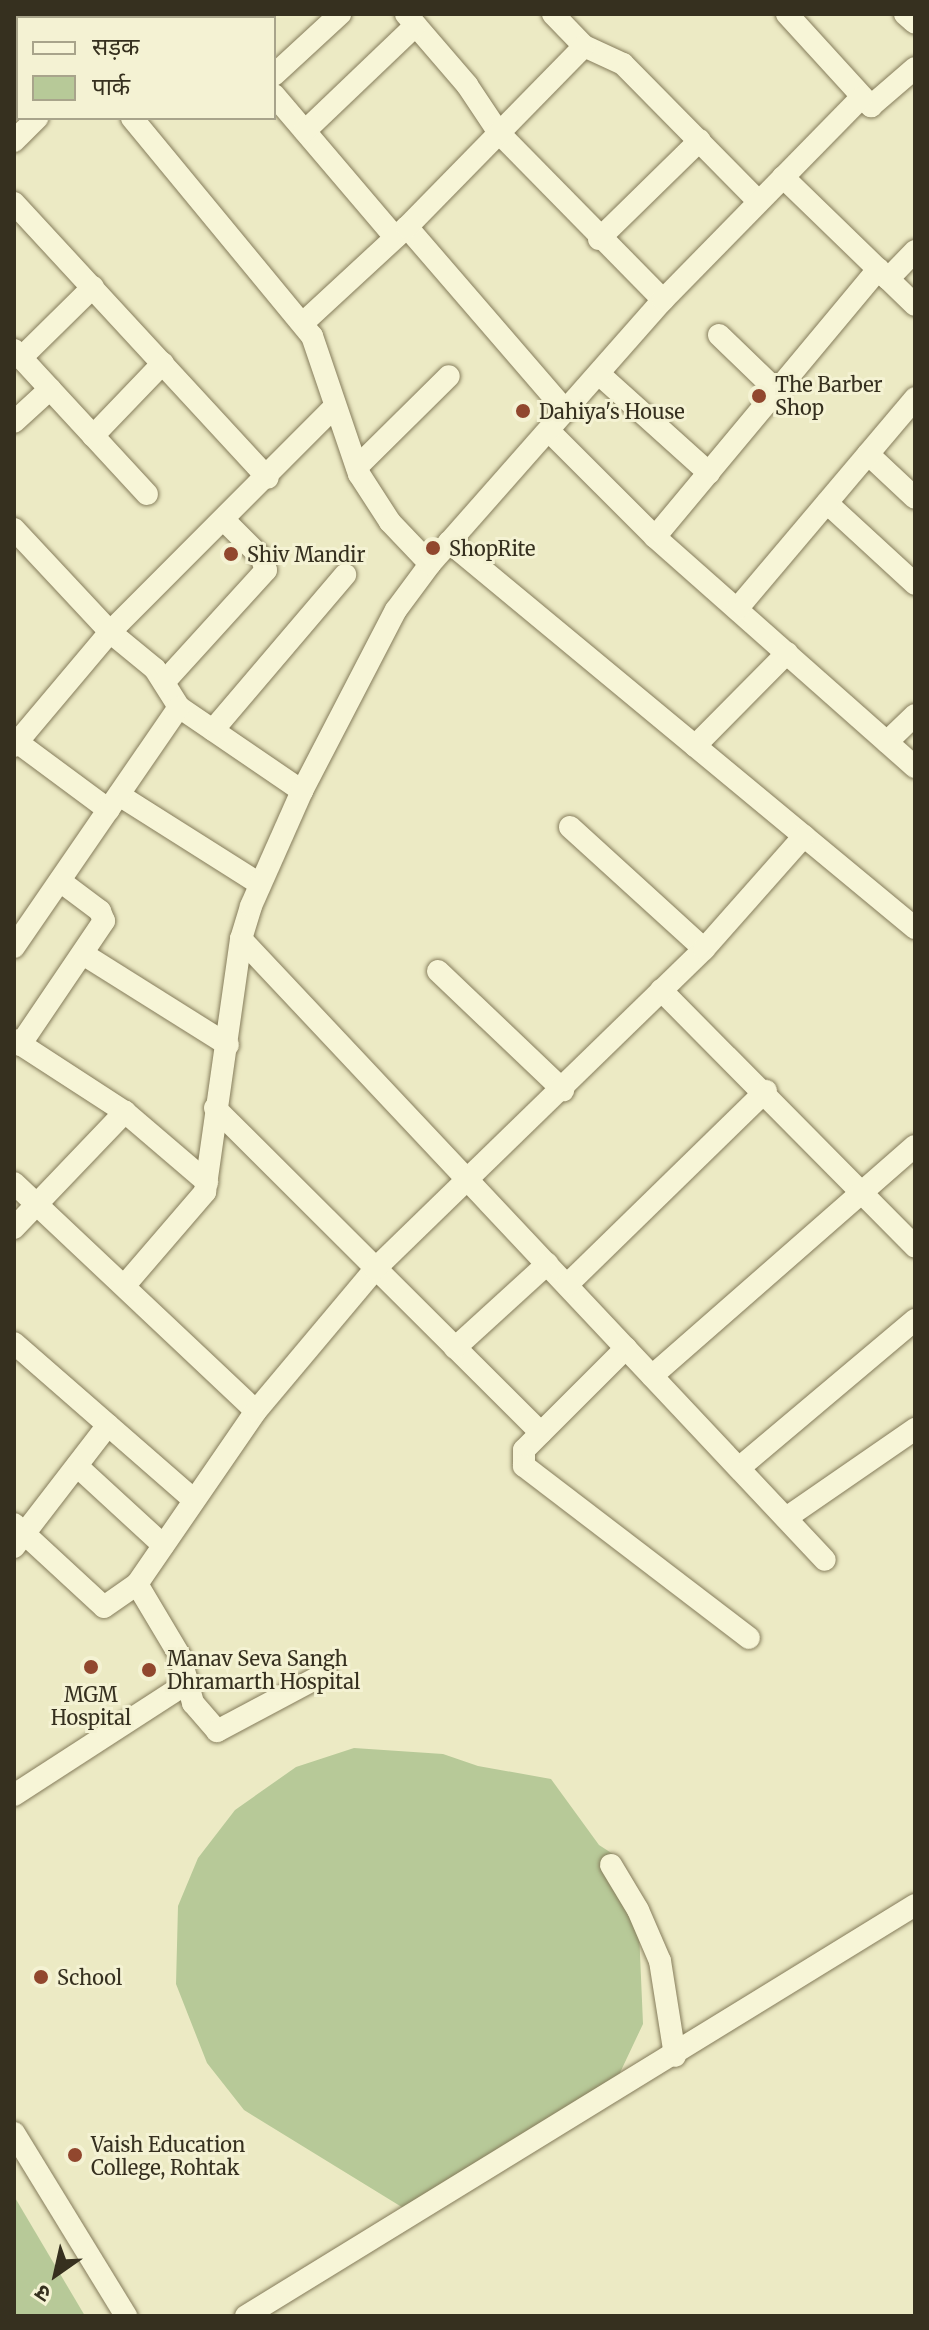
<!DOCTYPE html>
<html>
<head>
<meta charset="utf-8">
<style>
  body { margin:0 }
  #map { position:relative; width:929px; height:2330px; overflow:hidden; background:#eceac4; font-family:Merriweather,"Noto Sans Devanagari",serif }
  div>[style] { position:absolute }
  .green>* { inset:0; background:#b7c998 }
  .roads { filter:drop-shadow(0 0 2px #857c5b) drop-shadow(0 0 2px #857c5b) }
  .minor>* { height:22px; margin:-11px; padding:0 11px; transform-origin:11px; border-radius:11px; background:#f7f5d7 }
  .dots>* { width:22px; height:22px; translate:-50% -50%; box-sizing:border-box; border:4px solid #f4f2d3; border-radius:50% }
  span { translate:-50% -50%; white-space:nowrap; text-align:center; line-height:1.15; -webkit-text-stroke:6px #f4f2d3; paint-order:stroke }
  .poi-label { font-size:20px; color:#36301f }
  .left { translate:0 -50%; text-align:left }
  .frame { position:absolute; inset:0; border:16px solid #36301f; pointer-events:none }
  .legend { position:absolute; left:16px; top:16px; width:260px; height:104px; box-sizing:border-box; background:#f4f2d3; border:2px solid #a8a48b; margin:0; padding:10px 14px; list-style:none; font-size:24px; color:#36301f }
  .legend li { display:flex; align-items:center; gap:16px; height:40px }
  .legend b { width:40px; border:2px solid #a8a48b }
  .north { position:absolute; left:16px; top:2234px; width:80px; height:80px; -webkit-text-stroke:6px #f4f2d3; paint-order:stroke; rotate:214deg; font-size:22px; font-weight:700; line-height:32px; text-align:center; color:#36301f }
  .north::after { content:''; display:block; margin:auto; width:28px; height:36px; background:#36301f; clip-path:polygon(50% 0,100% 100%,50% 72%,0 100%) }
</style>
</head>
<body>
<div id="map">
  <div class="green">
    <i style="clip-path:polygon(354px 1748px,443px 1754px,478px 1766px,551px 1779px,599px 1845px,616px 1856px,639px 1931px,643px 2024px,618px 2077px,405px 2209px,244px 2110px,207px 2063px,176px 1984px,178px 1906px,198px 1858px,235px 1810px,296px 1767px)"></i>
    <i style="clip-path:polygon(14px 2196px,85px 2316px,14px 2316px)"></i>
  </div>
  <div class="roads">
    <div class="minor">
      <i style="left:45px;top:14px;width:5px;rotate:53deg"></i>
      <i style="left:204px;top:14px;width:5px;rotate:53deg"></i>
      <i style="left:406px;top:14px;width:94px;rotate:49.3deg"></i>
      <i style="left:467px;top:85px;width:58px;rotate:56.3deg"></i>
      <i style="left:499px;top:133px;width:234px;rotate:45.5deg"></i>
      <i style="left:553px;top:14px;width:45px;rotate:45.9deg"></i>
      <i style="left:584px;top:46px;width:43px;rotate:24.8deg"></i>
      <i style="left:623px;top:64px;width:191px;rotate:45.4deg"></i>
      <i style="left:787px;top:14px;width:125px;rotate:47.6deg"></i>
      <i style="left:871px;top:106px;width:58px;rotate:-40.8deg"></i>
      <i style="left:905px;top:14px;width:13px;rotate:42deg"></i>
      <i style="left:138px;top:18px;width:6px;rotate:-45deg"></i>
      <i style="left:274px;top:75px;width:90px;rotate:-42.7deg"></i>
      <i style="left:274px;top:95px;width:187px;rotate:49.6deg"></i>
      <i style="left:132px;top:118px;width:283px;rotate:50.5deg"></i>
      <i style="left:312px;top:336px;width:146px;rotate:71.2deg"></i>
      <i style="left:359px;top:474px;width:57px;rotate:57.1deg"></i>
      <i style="left:390px;top:522px;width:58px;rotate:46.4deg"></i>
      <i style="left:305px;top:131px;width:153px;rotate:-43.7deg"></i>
      <i style="left:14px;top:141px;width:33px;rotate:-45deg"></i>
      <i style="left:783px;top:177px;width:184px;rotate:44.1deg"></i>
      <i style="left:14px;top:203px;width:374px;rotate:47.3deg"></i>
      <i style="left:407px;top:227px;width:243px;rotate:49.2deg"></i>
      <i style="left:599px;top:239px;width:141px;rotate:-44.4deg"></i>
      <i style="left:888px;top:279px;width:39px;rotate:-46deg"></i>
      <i style="left:303px;top:323px;width:142px;rotate:-42.7deg"></i>
      <i style="left:407px;top:227px;width:253px;rotate:-45.6deg"></i>
      <i style="left:719px;top:335px;width:81px;rotate:44deg"></i>
      <i style="left:14px;top:350px;width:196px;rotate:47.3deg"></i>
      <i style="left:21px;top:358px;width:101px;rotate:-44.6deg"></i>
      <i style="left:599px;top:374px;width:148px;rotate:42deg"></i>
      <i style="left:14px;top:422px;width:49px;rotate:-42.5deg"></i>
      <i style="left:549px;top:431px;width:150px;rotate:45deg"></i>
      <i style="left:655px;top:537px;width:347px;rotate:41.5deg"></i>
      <i style="left:93px;top:436px;width:101px;rotate:-46.2deg"></i>
      <i style="left:868px;top:454px;width:64px;rotate:43.1deg"></i>
      <i style="left:357px;top:467px;width:129px;rotate:-44.7deg"></i>
      <i style="left:827px;top:503px;width:120px;rotate:42.6deg"></i>
      <i style="left:14px;top:529px;width:141px;rotate:47deg"></i>
      <i style="left:110px;top:632px;width:58px;rotate:39.4deg"></i>
      <i style="left:155px;top:669px;width:45px;rotate:57.7deg"></i>
      <i style="left:179px;top:707px;width:149px;rotate:34.3deg"></i>
      <i style="left:655px;top:537px;width:349px;rotate:-50.2deg"></i>
      <i style="left:449px;top:542px;width:605px;rotate:39.64deg"></i>
      <i style="left:737px;top:609px;width:276px;rotate:-49.8deg"></i>
      <i style="left:165px;top:681px;width:150px;rotate:-47.7deg"></i>
      <i style="left:266px;top:570px;width:14px;rotate:-111deg"></i>
      <i style="left:261px;top:557px;width:52px;rotate:-135deg"></i>
      <i style="left:213px;top:730px;width:204px;rotate:-49.6deg"></i>
      <i style="left:17px;top:742px;width:114px;rotate:36.5deg"></i>
      <i style="left:887px;top:742px;width:39px;rotate:-44deg"></i>
      <i style="left:14px;top:746px;width:149px;rotate:-49.9deg"></i>
      <i style="left:110px;top:632px;width:316px;rotate:-45.1deg"></i>
      <i style="left:695px;top:746px;width:131px;rotate:-45.3deg"></i>
      <i style="left:119px;top:795px;width:167px;rotate:32.3deg"></i>
      <i style="left:570px;top:827px;width:181px;rotate:42.3deg"></i>
      <i style="left:241px;top:939px;width:852px;rotate:46.76deg"></i>
      <i style="left:14px;top:947px;width:291px;rotate:-55.5deg"></i>
      <i style="left:83px;top:954px;width:171px;rotate:32.1deg"></i>
      <i style="left:438px;top:971px;width:173px;rotate:43.6deg"></i>
      <i style="left:661px;top:990px;width:361px;rotate:45.3deg"></i>
      <i style="left:14px;top:1040px;width:132px;rotate:33deg"></i>
      <i style="left:125px;top:1112px;width:108px;rotate:40.5deg"></i>
      <i style="left:20px;top:1045px;width:150px;rotate:-55.9deg"></i>
      <i style="left:104px;top:921px;width:11px;rotate:-112deg"></i>
      <i style="left:100px;top:911px;width:50px;rotate:-143.1deg"></i>
      <i style="left:215px;top:1108px;width:460px;rotate:44.9deg"></i>
      <i style="left:14px;top:1183px;width:332px;rotate:43.3deg"></i>
      <i style="left:14px;top:1228px;width:161px;rotate:-46.3deg"></i>
      <i style="left:125px;top:1285px;width:123px;rotate:-49.3deg"></i>
      <i style="left:205px;top:1192px;width:256px;rotate:-81.9deg"></i>
      <i style="left:241px;top:939px;width:34px;rotate:-73deg"></i>
      <i style="left:251px;top:906px;width:126px;rotate:-66.1deg"></i>
      <i style="left:302px;top:791px;width:204px;rotate:-62.6deg"></i>
      <i style="left:396px;top:610px;width:57px;rotate:-53.5deg"></i>
      <i style="left:430px;top:564px;width:352px;rotate:-48.6deg"></i>
      <i style="left:663px;top:300px;width:283px;rotate:-45.6deg"></i>
      <i style="left:567px;top:1285px;width:278px;rotate:-44.3deg"></i>
      <i style="left:14px;top:1343px;width:239px;rotate:41.1deg"></i>
      <i style="left:455px;top:1348px;width:125px;rotate:-42.4deg"></i>
      <i style="left:626px;top:1348px;width:144px;rotate:135deg"></i>
      <i style="left:524px;top:1450px;width:16px;rotate:90deg"></i>
      <i style="left:524px;top:1466px;width:283px;rotate:37.4deg"></i>
      <i style="left:652px;top:1376px;width:349px;rotate:-41.2deg"></i>
      <i style="left:77px;top:1466px;width:117px;rotate:42.6deg"></i>
      <i style="left:739px;top:1468px;width:230px;rotate:-40.1deg"></i>
      <i style="left:786px;top:1518px;width:157px;rotate:-34.6deg"></i>
      <i style="left:14px;top:1524px;width:122px;rotate:42.7deg"></i>
      <i style="left:104px;top:1607px;width:40px;rotate:-34.9deg"></i>
      <i style="left:137px;top:1584px;width:210px;rotate:-55.5deg"></i>
      <i style="left:256px;top:1411px;width:185px;rotate:-50deg"></i>
      <i style="left:375px;top:1269px;width:459px;rotate:-44.2deg"></i>
      <i style="left:704px;top:949px;width:151px;rotate:-48.5deg"></i>
      <i style="left:14px;top:1547px;width:154px;rotate:-52.4deg"></i>
      <i style="left:137px;top:1584px;width:84px;rotate:59.2deg"></i>
      <i style="left:180px;top:1656px;width:49px;rotate:74.5deg"></i>
      <i style="left:193px;top:1703px;width:37px;rotate:49deg"></i>
      <i style="left:217px;top:1731px;width:123px;rotate:-28deg"></i>
      <i style="left:14px;top:1795px;width:208px;rotate:-32.9deg"></i>
      <i style="left:611px;top:1865px;width:52px;rotate:59deg"></i>
      <i style="left:638px;top:1910px;width:56px;rotate:66.7deg"></i>
      <i style="left:660px;top:1961px;width:96px;rotate:81deg"></i>
      <i style="left:14px;top:2133px;width:215px;rotate:58.5deg"></i>
      <i style="left:246px;top:2316px;width:785px;rotate:-31.56deg"></i>
    </div>
  </div>
  <div class="dots">
    <i style="left:759px;top:396px;background:#91472e"></i>
    <i style="left:523px;top:411px;background:#91472e"></i>
    <i style="left:433px;top:548px;background:#91472e"></i>
    <i style="left:231px;top:554px;background:#91472e"></i>
    <i style="left:91px;top:1667px;background:#91472e"></i>
    <i style="left:149px;top:1670px;background:#91472e"></i>
    <i style="left:41px;top:1977px;background:#91472e"></i>
    <i style="left:75px;top:2155px;background:#91472e"></i>
  </div>
  <div class="poi-label">
    <span class="left" style="left:775px;top:396px">The Barber<br>Shop</span>
    <span class="left" style="left:539px;top:411px">Dahiya's House</span>
    <span class="left" style="left:449px;top:548px">ShopRite</span>
    <span class="left" style="left:247px;top:554px">Shiv Mandir</span>
    <span class="left" style="left:167px;top:1670px">Manav Seva Sangh<br>Dhramarth Hospital</span>
    <span style="left:91px;top:1706px">MGM<br>Hospital</span>
    <span class="left" style="left:57px;top:1977px">School</span>
    <span class="left" style="left:91px;top:2156px">Vaish Education<br>College, Rohtak</span>
  </div>
  <div class="frame"></div>
  <ul class="legend">
  <li><b style="height:10px;background:#f7f5d7"></b>सड़क</li>
  <li><b style="height:22px;background:#b7c998"></b>पार्क</li>
  </ul>
  <div class="north">उ</div>
</div>
</body>
</html>
